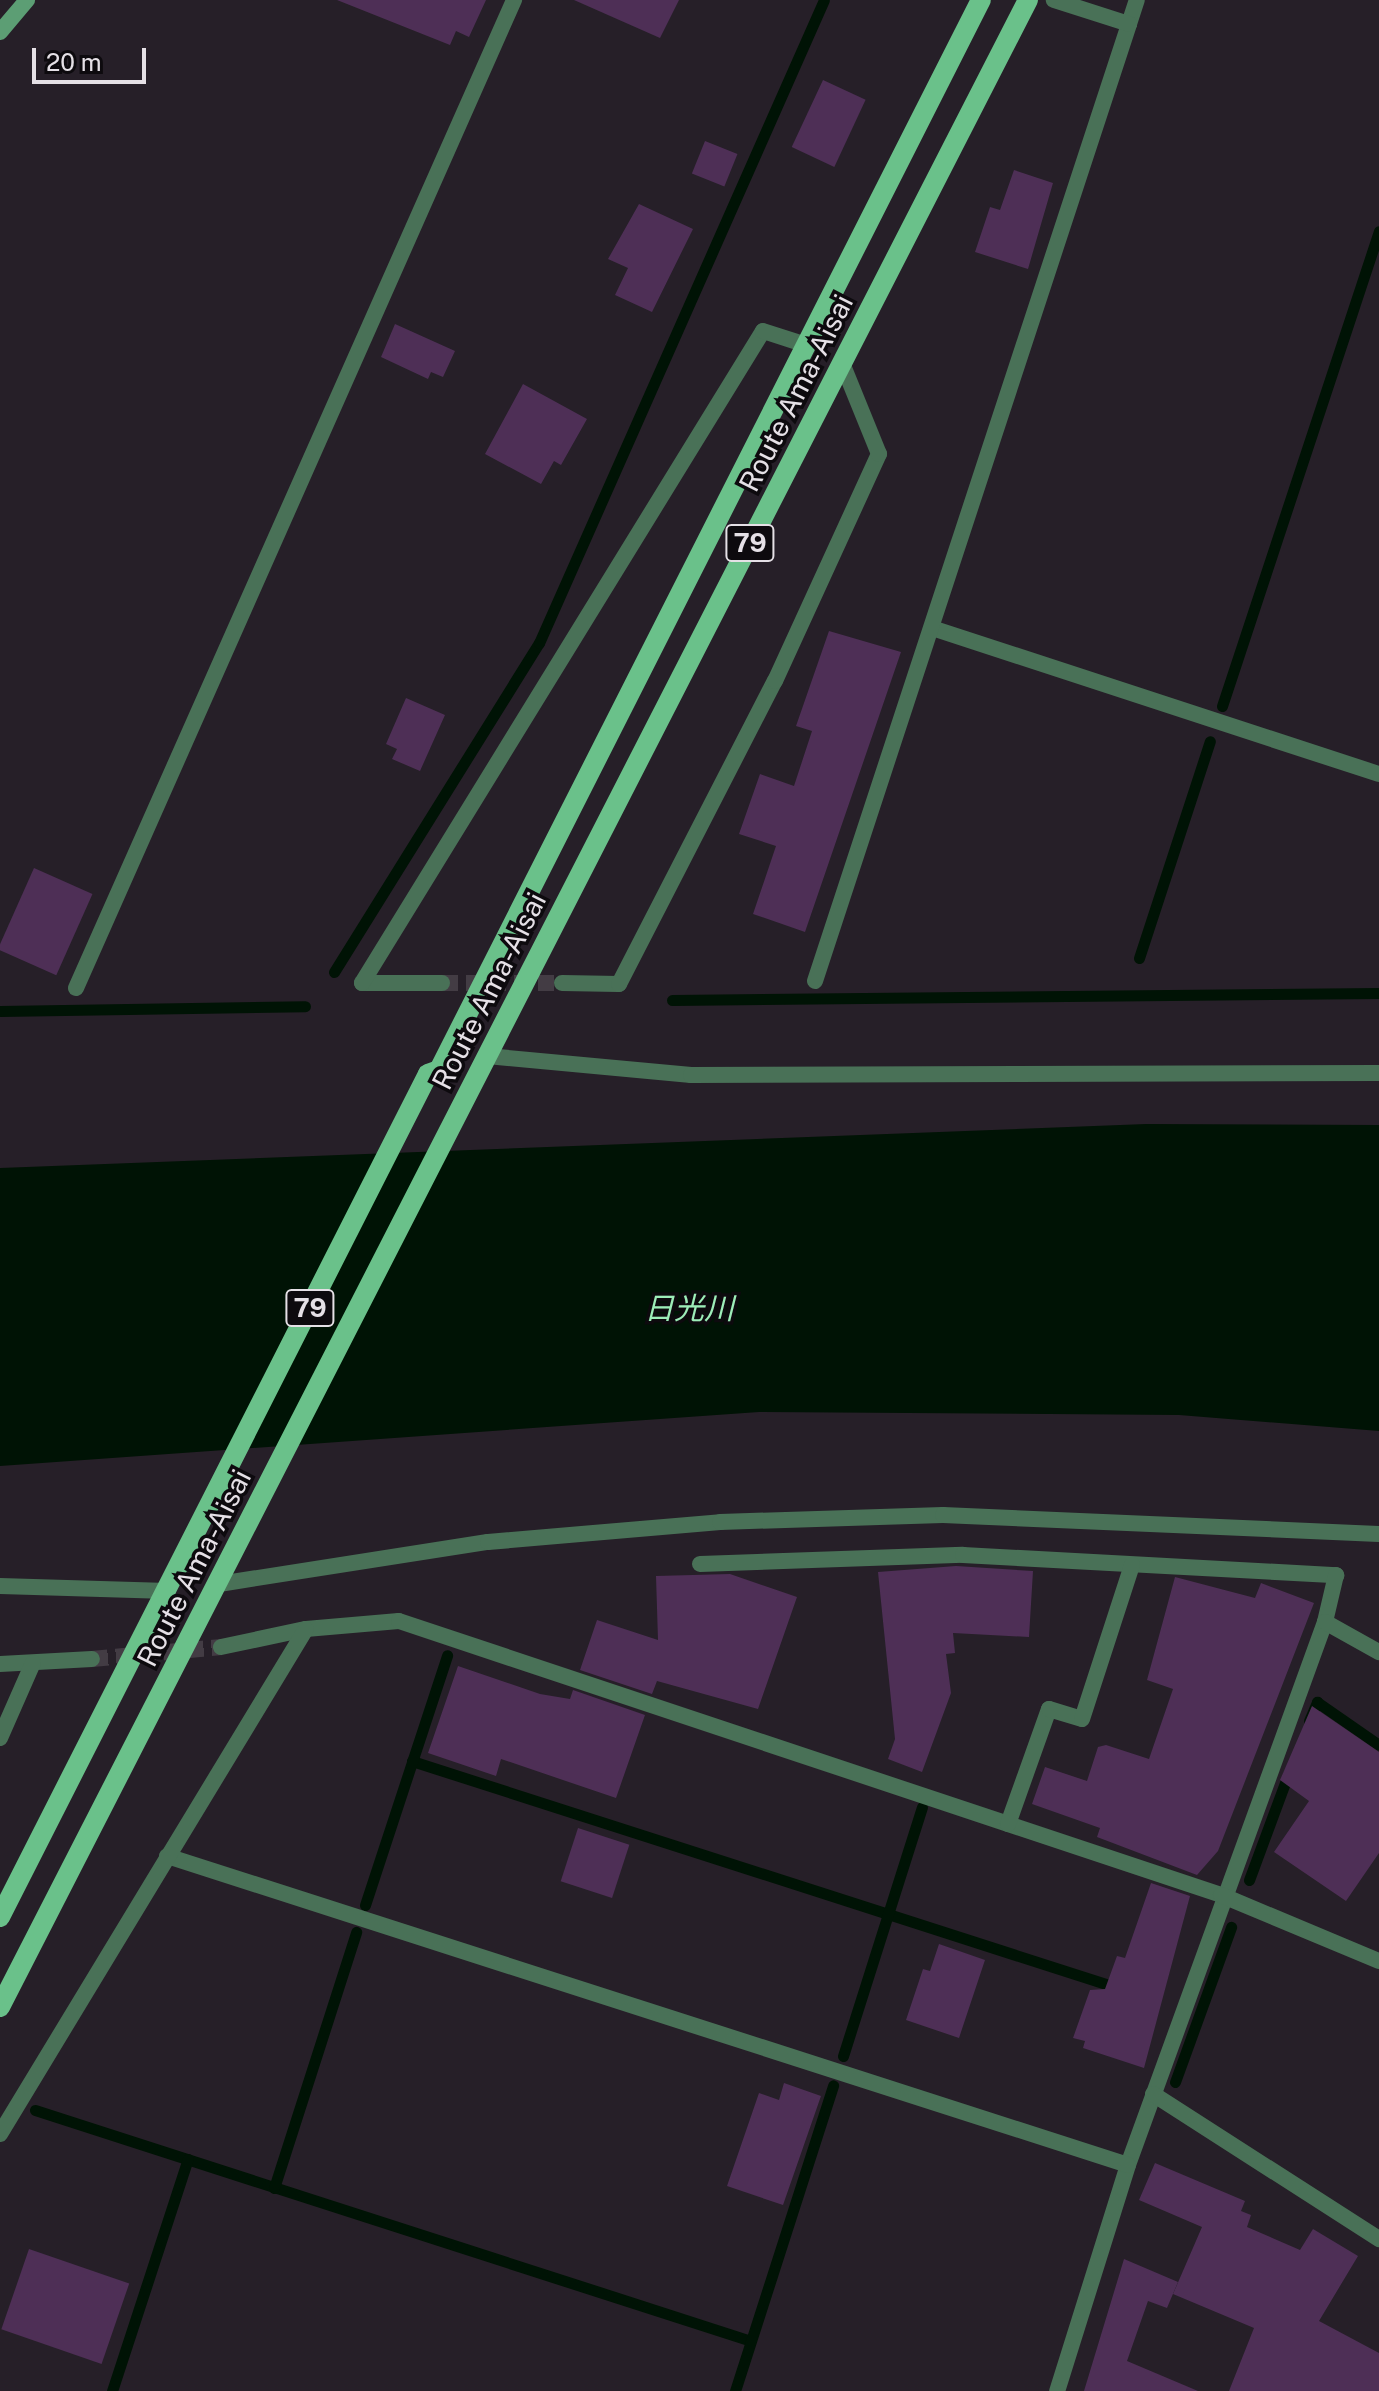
<!DOCTYPE html>
<html>
<head>
<meta charset="utf-8">
<style>
  body { margin:0 }
  #map { position:relative; width:1379px; height:2391px; overflow:hidden; background:#261f28; font-family:"Public Sans","Noto Sans JP",sans-serif }
  div>[style] { position:absolute }
  .water>* { inset:0; background:#001305 }
  .stream>* { height:11px; margin:-5.5px; padding:0 5.5px; transform-origin:5.5px; border-radius:5.5px; background:#001305 }
  .building>* { inset:0; background:#4e2f56; transform-origin:0 0 }
  .street-tunnel>* { height:16px; margin-top:-8px; transform-origin:0; background:repeating-linear-gradient(90deg,#433c44 0 16px,transparent 0 24px) }
  .street>* { height:16px; margin:-8px; padding:0 8px; transform-origin:8px; border-radius:8px; background:#497157 }
  .secondary>* { height:16px; margin:-8px; padding:0 8px; transform-origin:8px; border-radius:8px; background:#5c9e74 }
  .primary>* { height:20px; margin:-10px; padding:0 10px; transform-origin:10px; border-radius:10px; background:#6ac18a }
  span { translate:-50% -50%; white-space:nowrap; text-align:center; line-height:1.15; -webkit-text-stroke:7px #0d0a0e; paint-order:stroke }
  .shield-label span { padding:2px 6px; background:#0d0a0e; border:2px solid; border-radius:6px; -webkit-text-stroke-width:0 }
  .shield-label { font-size:26px; color:#e5e0e6; font-weight:700 }
  .street-label { font-size:28px; color:#e5e0e6 }
  .water-label { font-size:30px; color:#9dedb8; font-style:italic }
  .scale { position:absolute; left:32px; top:48px; width:114px; height:36px; box-sizing:border-box; border:4px solid #e5e0e6; border-top:0; padding-left:10px; font-size:24px; line-height:28px; white-space:nowrap; color:#e5e0e6; -webkit-text-stroke:6px #0d0a0e; paint-order:stroke }
</style>
</head>
<body>
<div id="map">
  <div class="water">
    <i style="clip-path:polygon(1146px 1124px,1379px 1125px,1379px 1431px,1179px 1415px,759px 1412px,0 1466px,0 1168px)"></i>
  </div>
  <div class="stream">
    <i style="left:1222px;top:706px;width:500px;rotate:-71.71deg"></i>
    <i style="left:1139px;top:958px;width:228px;rotate:-71.9deg"></i>
    <i style="left:334px;top:972px;width:388px;rotate:-58.1deg"></i>
    <i style="left:539px;top:643px;width:703px;rotate:-66.1deg"></i>
    <i style="left:672px;top:1000px;width:707px;rotate:-0.57deg"></i>
    <i style="left:0;top:1011px;width:305px;rotate:-0.9deg"></i>
    <i style="left:1309px;top:1721px;width:21px;rotate:-67deg"></i>
    <i style="left:1317px;top:1702px;width:75px;rotate:34.7deg"></i>
    <i style="left:412px;top:1761px;width:742px;rotate:17.82deg"></i>
    <i style="left:1249px;top:1880px;width:115px;rotate:-69.7deg"></i>
    <i style="left:365px;top:1905px;width:263px;rotate:-71.8deg"></i>
    <i style="left:843px;top:2056px;width:261px;rotate:-72.4deg"></i>
    <i style="left:1175px;top:2082px;width:165px;rotate:-70.1deg"></i>
    <i style="left:35px;top:2110px;width:752px;rotate:17.88deg"></i>
    <i style="left:274px;top:2188px;width:269px;rotate:-72.2deg"></i>
    <i style="left:112px;top:2391px;width:244px;rotate:-71.9deg"></i>
    <i style="left:735px;top:2391px;width:321px;rotate:-72.2deg"></i>
  </div>
  <div class="building">
    <i style="clip-path:polygon(337px 0,486px 0,469px 37px,456px 31px,450px 45px)"></i>
    <i style="clip-path:polygon(574px 0,679px 0,660px 38px)"></i>
    <i style="left:823px;top:80px;width:47px;height:74px;rotate:25deg"></i>
    <i style="left:705px;top:141px;width:35px;height:35px;rotate:22deg"></i>
    <i style="clip-path:polygon(1014px 170px,1053px 183px,1028px 269px,975px 252px,990px 207px,1000px 210px)"></i>
    <i style="clip-path:polygon(639px 204px,693px 229px,652px 312px,615px 295px,628px 268px,608px 259px)"></i>
    <i style="clip-path:polygon(395px 324px,455px 351px,443px 377px,431px 372px,428px 379px,381px 357px)"></i>
    <i style="clip-path:polygon(523px 384px,587px 419px,561px 465px,554px 461px,541px 484px,485px 454px)"></i>
    <i style="clip-path:polygon(829px 631px,901px 652px,805px 932px,753px 914px,776px 846px,739px 834px,760px 774px,794px 786px,812px 731px,796px 726px)"></i>
    <i style="clip-path:polygon(406px 698px,445px 715px,420px 771px,392px 759px,397px 749px,386px 744px)"></i>
    <i style="left:34px;top:868px;width:64px;height:89px;rotate:24deg"></i>
    <i style="clip-path:polygon(956px 1566px,1033px 1571px,1029px 1637px,953px 1633px,955px 1653px,946px 1654px,951px 1693px,922px 1772px,888px 1759px,895px 1739px,878px 1572px)"></i>
    <i style="clip-path:polygon(730px 1574px,797px 1597px,758px 1709px,657px 1681px,652px 1694px,580px 1670px,597px 1620px,658px 1640px,656px 1576px)"></i>
    <i style="clip-path:polygon(1175px 1577px,1255px 1598px,1261px 1583px,1314px 1603px,1218px 1851px,1197px 1875px,1097px 1837px,1100px 1828px,1032px 1804px,1045px 1767px,1087px 1781px,1098px 1747px,1106px 1745px,1149px 1759px,1173px 1689px,1147px 1680px)"></i>
    <i style="clip-path:polygon(458px 1666px,540px 1694px,570px 1699px,573px 1690px,645px 1715px,616px 1798px,501px 1759px,496px 1776px,428px 1753px)"></i>
    <i style="clip-path:polygon(1312px 1706px,1379px 1752px,1379px 1853px,1346px 1901px,1274px 1852px,1309px 1801px,1280px 1780px)"></i>
    <i style="left:578px;top:1828px;width:54px;height:56px;rotate:18deg"></i>
    <i style="clip-path:polygon(1151px 1883px,1190px 1896px,1144px 2068px,1083px 2048px,1085px 2041px,1073px 2038px,1090px 1990px,1105px 1989px,1117px 1956px,1125px 1958px)"></i>
    <i style="clip-path:polygon(939px 1944px,985px 1960px,959px 2038px,906px 2020px,923px 1969px,930px 1971px)"></i>
    <i style="clip-path:polygon(784px 2083px,821px 2096px,783px 2205px,727px 2186px,759px 2093px,779px 2100px)"></i>
    <i style="clip-path:polygon(1155px 2163px,1245px 2201px,1241px 2211px,1251px 2215px,1247px 2227px,1300px 2250px,1313px 2229px,1358px 2256px,1319px 2321px,1379px 2353px,1379px 2391px,1229px 2391px,1254px 2328px,1173px 2294px,1202px 2227px,1139px 2200px)"></i>
    <i style="left:29px;top:2249px;width:106px;height:85px;rotate:19deg"></i>
    <i style="clip-path:polygon(1124px 2259px,1178px 2282px,1167px 2308px,1148px 2301px,1127px 2361px,1198px 2391px,1084px 2391px)"></i>
  </div>
  <div class="street-tunnel">
    <i style="left:442px;top:983px;width:120px"></i>
    <i style="left:92px;top:1659px;width:130px;rotate:-5.3deg"></i>
  </div>
  <div class="street">
    <i style="left:1129px;top:24px;width:25px;rotate:-72deg"></i>
    <i style="left:932px;top:628px;width:470px;rotate:18.1deg"></i>
    <i style="left:815px;top:981px;width:1007px;rotate:-71.83deg"></i>
    <i style="left:1129px;top:24px;width:79px;rotate:-162.3deg"></i>
    <i style="left:442px;top:983px;width:80px;rotate:180deg"></i>
    <i style="left:362px;top:983px;width:765px;rotate:-58.41deg"></i>
    <i style="left:763px;top:331px;width:42px;rotate:18deg"></i>
    <i style="left:562px;top:983px;width:57px;rotate:1deg"></i>
    <i style="left:619px;top:984px;width:341px;rotate:-62.8deg"></i>
    <i style="left:775px;top:681px;width:250px;rotate:-65.4deg"></i>
    <i style="left:879px;top:454px;width:98px;rotate:-112.1deg"></i>
    <i style="left:76px;top:988px;width:1081px;rotate:-66.09deg"></i>
    <i style="left:487px;top:1056px;width:205px;rotate:5.3deg"></i>
    <i style="left:691px;top:1075px;width:688px;rotate:-0.17deg"></i>
    <i style="left:700px;top:1564px;width:263px;rotate:-2deg"></i>
    <i style="left:963px;top:1555px;width:374px;rotate:3.1deg"></i>
    <i style="left:1336px;top:1575px;width:48px;rotate:103.2deg"></i>
    <i style="left:1325px;top:1622px;width:578px;rotate:109.94deg"></i>
    <i style="left:1128px;top:2165px;width:237px;rotate:107.4deg"></i>
    <i style="left:219px;top:1584px;width:272px;rotate:-8.9deg"></i>
    <i style="left:488px;top:1542px;width:233px;rotate:-4.9deg"></i>
    <i style="left:720px;top:1522px;width:223px;rotate:-1.8deg"></i>
    <i style="left:943px;top:1515px;width:436px;rotate:2.5deg"></i>
    <i style="left:0;top:1586px;width:168px;rotate:1.7deg"></i>
    <i style="left:1325px;top:1622px;width:62px;rotate:29.1deg"></i>
    <i style="left:221px;top:1647px;width:87px;rotate:-12deg"></i>
    <i style="left:306px;top:1629px;width:93px;rotate:-4.9deg"></i>
    <i style="left:399px;top:1621px;width:866px;rotate:18.43deg"></i>
    <i style="left:1221px;top:1895px;width:171px;rotate:22.7deg"></i>
    <i style="left:0;top:1664px;width:92px;rotate:-3.1deg"></i>
    <i style="left:0;top:1738px;width:82px;rotate:-66.3deg"></i>
    <i style="left:1008px;top:1824px;width:122px;rotate:-70.4deg"></i>
    <i style="left:1049px;top:1709px;width:34px;rotate:17deg"></i>
    <i style="left:1082px;top:1719px;width:162px;rotate:-72deg"></i>
    <i style="left:167px;top:1856px;width:1009px;rotate:17.82deg"></i>
    <i style="left:1153px;top:2094px;width:269px;rotate:32.7deg"></i>
    <i style="left:0;top:2134px;width:590px;rotate:-58.79deg"></i>
  </div>
  <div class="secondary">
    <i style="left:0;top:32px;width:42px;rotate:-49.8deg"></i>
  </div>
  <div class="primary">
    <i style="left:0;top:1917px;width:945px;rotate:-63.08deg"></i>
    <i style="left:428px;top:1074px;width:12px;rotate:-20deg"></i>
    <i style="left:439px;top:1070px;width:1199px;rotate:-63.14deg"></i>
    <i style="left:0;top:2007px;width:2255px;rotate:-62.88deg"></i>
  </div>
  <div class="shield-label">
    <span style="left:750px;top:543px">79</span>
    <span style="left:310px;top:1308px">79</span>
  </div>
  <div class="street-label">
    <span style="left:796px;top:393px;rotate:-63deg">Route Ama-Aisai</span>
    <span style="left:489px;top:991px;rotate:-63deg">Route Ama-Aisai</span>
    <span style="left:194px;top:1568px;rotate:-63deg">Route Ama-Aisai</span>
  </div>
  <div class="water-label">
    <span style="left:689px;top:1308px">日光川</span>
  </div>
  <div class="scale">20 m</div>
</div>
</body>
</html>
